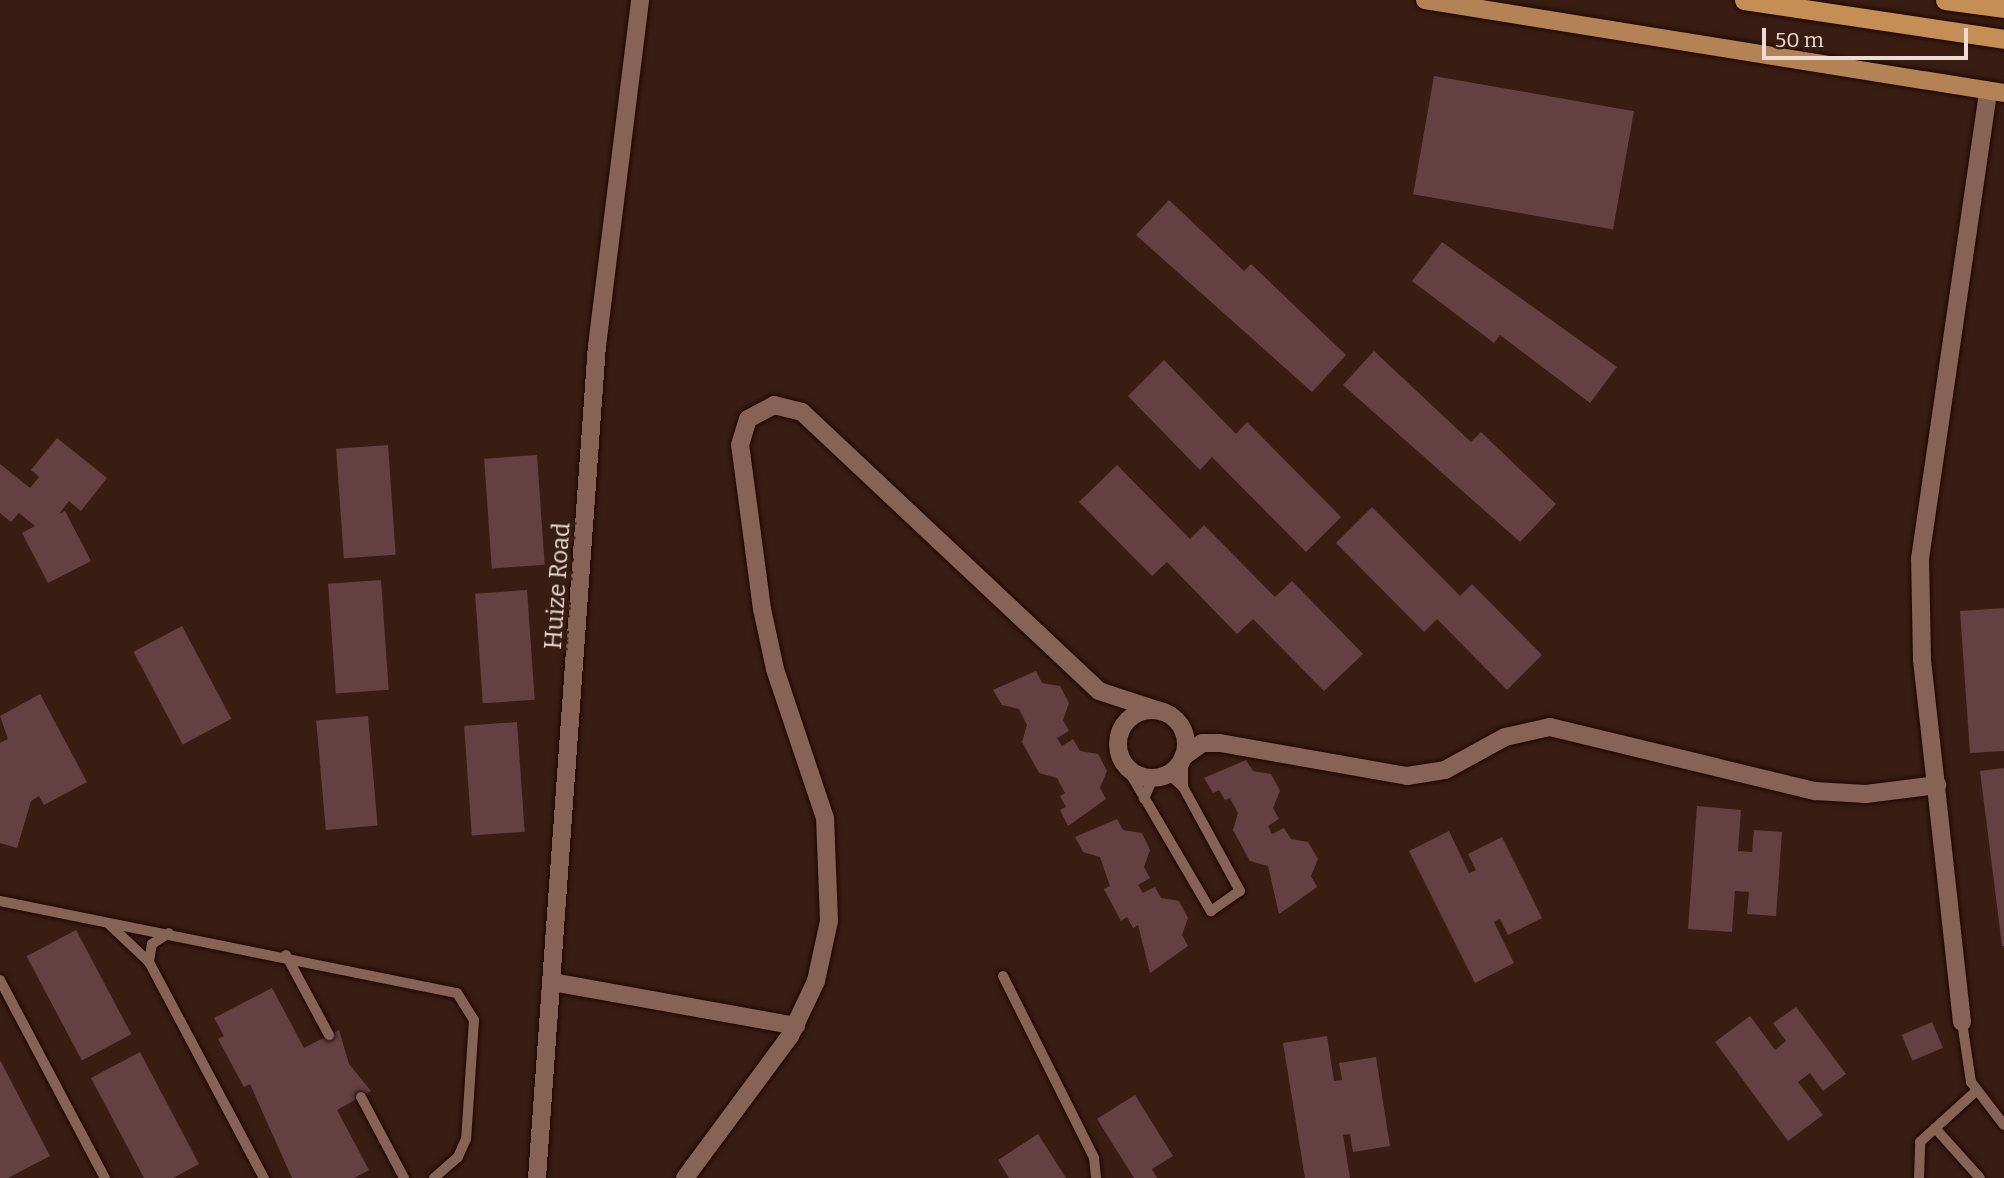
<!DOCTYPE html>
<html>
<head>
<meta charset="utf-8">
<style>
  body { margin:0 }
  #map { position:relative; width:2004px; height:1178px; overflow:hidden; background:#391d12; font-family:Bitter,serif }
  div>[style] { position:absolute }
  .building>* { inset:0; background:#634042; transform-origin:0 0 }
  .roads { filter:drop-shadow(0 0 2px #1f0600) drop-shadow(0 0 2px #1f0600) }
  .service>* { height:10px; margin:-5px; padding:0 5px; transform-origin:5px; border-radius:5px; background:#856356 }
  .minor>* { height:18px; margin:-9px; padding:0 9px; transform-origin:9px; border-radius:9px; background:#856356 }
  .minor>.ring { margin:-9px; padding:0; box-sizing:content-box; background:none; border:18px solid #856356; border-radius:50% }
  .tertiary>* { height:18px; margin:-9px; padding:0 9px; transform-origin:9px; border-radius:9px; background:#856356 }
  .primary>* { height:18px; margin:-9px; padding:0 9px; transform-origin:9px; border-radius:9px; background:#b48355 }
  .trunk>* { height:19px; margin:-9.5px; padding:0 9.5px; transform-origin:9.5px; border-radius:9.5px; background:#c48e54 }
  span { translate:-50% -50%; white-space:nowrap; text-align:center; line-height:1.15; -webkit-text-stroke:7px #391d12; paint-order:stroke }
  .street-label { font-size:24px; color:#efdbd4 }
  .scale { position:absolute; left:1762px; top:28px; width:206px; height:32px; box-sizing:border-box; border:4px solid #efdbd4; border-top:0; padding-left:9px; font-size:21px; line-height:24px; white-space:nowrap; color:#efdbd4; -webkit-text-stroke:5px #391d12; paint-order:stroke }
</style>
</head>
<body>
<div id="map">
  <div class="building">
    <i style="left:1434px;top:76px;width:203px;height:120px;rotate:10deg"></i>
    <i style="clip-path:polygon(1169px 200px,1244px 271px,1251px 264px,1346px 355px,1312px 392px,1136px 235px)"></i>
    <i style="clip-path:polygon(1442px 242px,1617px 367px,1590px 403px,1500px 335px,1494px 343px,1412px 281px)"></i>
    <i style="clip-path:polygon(1374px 351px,1471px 442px,1481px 432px,1556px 504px,1520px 542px,1343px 385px)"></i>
    <i style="clip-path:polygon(1164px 360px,1236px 434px,1247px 422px,1341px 517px,1306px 552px,1212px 457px,1200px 470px,1128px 396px)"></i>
    <i style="clip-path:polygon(57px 438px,107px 478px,81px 511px,69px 501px,59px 514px,65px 511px,91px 561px,48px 583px,22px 533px,35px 526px,19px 513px,11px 522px,0 513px,0 464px,30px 488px,39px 477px,31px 470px)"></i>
    <i style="left:388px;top:445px;width:110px;height:52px;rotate:86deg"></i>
    <i style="left:537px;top:455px;width:110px;height:53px;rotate:86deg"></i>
    <i style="clip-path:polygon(1117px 465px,1190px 539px,1204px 525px,1275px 597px,1292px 581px,1363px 654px,1324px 691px,1253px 619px,1237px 634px,1167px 562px,1152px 576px,1079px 502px)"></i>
    <i style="clip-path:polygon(1372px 507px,1460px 596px,1472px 584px,1542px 655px,1507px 690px,1437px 619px,1424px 632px,1336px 543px)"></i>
    <i style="left:381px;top:580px;width:110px;height:53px;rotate:86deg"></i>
    <i style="left:527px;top:590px;width:110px;height:52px;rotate:86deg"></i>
    <i style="clip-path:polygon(2004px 608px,2004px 751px,1970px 753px,1960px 611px)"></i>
    <i style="left:182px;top:626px;width:105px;height:55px;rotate:62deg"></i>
    <i style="clip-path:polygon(1036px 671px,1042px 683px,1060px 686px,1069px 703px,1063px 720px,1069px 731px,1057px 738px,1062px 746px,1073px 739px,1080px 751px,1098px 754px,1107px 771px,1100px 788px,1106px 799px,1068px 826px,1060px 810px,1066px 807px,1060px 796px,1065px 793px,1057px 778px,1039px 773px,1022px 742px,1027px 725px,1019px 709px,1002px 705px,993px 690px)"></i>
    <i style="clip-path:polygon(40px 694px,87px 782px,44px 805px,39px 796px,31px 801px,17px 848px,0 843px,0 743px,8px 739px,0 716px)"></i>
    <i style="left:368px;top:716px;width:110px;height:52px;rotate:85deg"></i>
    <i style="left:517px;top:722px;width:110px;height:53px;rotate:86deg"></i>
    <i style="clip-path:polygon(1246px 760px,1253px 771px,1271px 774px,1280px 791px,1273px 808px,1279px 819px,1268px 826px,1272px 834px,1284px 828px,1291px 839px,1308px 842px,1318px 859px,1311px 876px,1317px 887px,1279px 914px,1268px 866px,1250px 861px,1233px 830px,1238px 813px,1230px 798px,1225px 800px,1219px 790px,1213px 793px,1204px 778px)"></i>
    <i style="clip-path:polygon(2004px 768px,2004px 946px,2002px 946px,1980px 771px)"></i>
    <i style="clip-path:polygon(1697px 806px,1741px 810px,1738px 851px,1752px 852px,1754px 830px,1782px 832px,1776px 916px,1747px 914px,1749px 892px,1735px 891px,1732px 932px,1688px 929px)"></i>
    <i style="clip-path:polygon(1117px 819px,1123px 830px,1142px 833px,1150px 850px,1144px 867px,1150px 878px,1138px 885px,1143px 893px,1155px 887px,1161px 898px,1179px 901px,1188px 918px,1182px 935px,1188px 946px,1150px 973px,1138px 925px,1133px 928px,1127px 917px,1121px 921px,1104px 889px,1110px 886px,1100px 857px,1083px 852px,1075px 837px)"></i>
    <i style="clip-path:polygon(1449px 831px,1469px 873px,1476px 870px,1468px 854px,1502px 837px,1542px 918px,1508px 935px,1500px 919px,1494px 922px,1514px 963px,1475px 983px,1409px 851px)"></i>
    <i style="left:76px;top:930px;width:118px;height:56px;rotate:62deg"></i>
    <i style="clip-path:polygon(272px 988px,304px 1048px,339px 1030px,349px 1064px,371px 1091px,337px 1110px,369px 1170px,354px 1178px,292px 1178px,250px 1084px,244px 1087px,218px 1039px,224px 1036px,214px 1018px)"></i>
    <i style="clip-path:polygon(1796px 1007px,1846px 1074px,1823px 1091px,1810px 1073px,1798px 1082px,1823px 1115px,1788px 1141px,1715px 1042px,1750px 1016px,1775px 1050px,1786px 1041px,1773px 1023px)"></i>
    <i style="left:1932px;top:1022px;width:28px;height:33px;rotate:67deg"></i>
    <i style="clip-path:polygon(1327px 1036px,1334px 1081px,1342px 1080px,1339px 1063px,1376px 1057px,1390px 1146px,1353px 1152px,1350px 1134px,1343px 1135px,1350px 1178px,1305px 1178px,1283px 1043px)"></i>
    <i style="clip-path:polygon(140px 1052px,199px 1164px,173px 1178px,144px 1178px,91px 1078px)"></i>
    <i style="clip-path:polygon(0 1060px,50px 1156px,8px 1178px,0 1178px)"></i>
    <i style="clip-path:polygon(1135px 1095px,1173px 1156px,1152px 1169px,1157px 1178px,1134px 1178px,1097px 1119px)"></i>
    <i style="clip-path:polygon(1038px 1134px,1066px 1178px,1009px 1178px,998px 1160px)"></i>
  </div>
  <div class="roads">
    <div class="service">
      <i style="left:1124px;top:763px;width:172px;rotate:59.6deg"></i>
      <i style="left:1211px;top:911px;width:35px;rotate:-35deg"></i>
      <i style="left:1240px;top:891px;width:119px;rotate:-118.7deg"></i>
      <i style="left:1183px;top:787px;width:30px;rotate:-90deg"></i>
      <i style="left:1144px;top:799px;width:23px;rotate:-67deg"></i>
      <i style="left:1153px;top:778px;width:20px"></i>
      <i style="left:1173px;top:778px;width:12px;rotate:42deg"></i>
      <i style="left:0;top:901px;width:466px;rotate:11.4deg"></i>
      <i style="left:457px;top:993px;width:32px;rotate:58deg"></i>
      <i style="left:474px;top:1020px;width:119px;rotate:93.8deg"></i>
      <i style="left:466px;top:1139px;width:20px;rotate:114deg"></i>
      <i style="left:458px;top:1157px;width:32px;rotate:139deg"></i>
      <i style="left:109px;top:924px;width:55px;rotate:43.5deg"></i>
      <i style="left:149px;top:962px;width:245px;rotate:62deg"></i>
      <i style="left:286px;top:955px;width:91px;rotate:61.7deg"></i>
      <i style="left:149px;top:962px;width:18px;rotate:-81deg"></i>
      <i style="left:152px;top:944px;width:20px;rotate:-33deg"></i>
      <i style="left:1003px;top:976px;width:203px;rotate:63.4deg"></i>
      <i style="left:1094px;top:1158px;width:20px;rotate:84deg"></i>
      <i style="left:0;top:980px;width:224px;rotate:62.1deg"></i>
      <i style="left:1962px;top:1022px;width:61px;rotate:81.5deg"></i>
      <i style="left:1971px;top:1082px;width:54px;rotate:52.5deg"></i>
      <i style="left:361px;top:1097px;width:92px;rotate:62deg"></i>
      <i style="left:1935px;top:1128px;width:67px;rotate:48deg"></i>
      <i style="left:1919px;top:1178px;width:36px;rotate:-88deg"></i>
      <i style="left:1920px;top:1142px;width:76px;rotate:-42.3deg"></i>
    </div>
    <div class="minor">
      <i class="ring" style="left:1118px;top:710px;width:50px;height:50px"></i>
      <i style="left:1183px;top:757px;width:24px;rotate:-36deg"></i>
      <i style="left:1202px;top:743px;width:18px"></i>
      <i style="left:1220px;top:743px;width:190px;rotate:10deg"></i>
      <i style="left:1407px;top:776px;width:38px;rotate:-9deg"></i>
      <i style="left:1445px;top:770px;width:68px;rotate:-28.8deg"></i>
      <i style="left:1505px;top:737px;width:46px;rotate:-12.5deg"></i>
      <i style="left:1550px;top:727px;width:273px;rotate:13.6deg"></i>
      <i style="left:1815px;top:791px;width:51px;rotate:3.4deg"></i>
      <i style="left:1866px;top:794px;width:72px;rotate:-7.2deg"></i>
      <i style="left:552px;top:982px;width:248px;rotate:10.2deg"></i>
      <i style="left:1962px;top:1022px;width:365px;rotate:-96.3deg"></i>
      <i style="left:1922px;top:659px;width:100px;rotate:-91.1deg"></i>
      <i style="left:1920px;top:559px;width:473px;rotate:-81.7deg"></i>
      <i style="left:685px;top:1178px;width:177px;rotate:-53.5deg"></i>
      <i style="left:790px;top:1036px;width:61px;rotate:-64.7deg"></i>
      <i style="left:816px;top:981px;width:61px;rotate:-77.8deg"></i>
      <i style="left:829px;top:921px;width:103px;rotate:-92.2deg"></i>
      <i style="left:825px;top:818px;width:157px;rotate:-108.6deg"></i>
      <i style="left:775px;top:669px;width:61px;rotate:-102.2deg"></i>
      <i style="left:762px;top:609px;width:165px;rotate:-97.6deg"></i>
      <i style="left:740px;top:445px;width:27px;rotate:-73deg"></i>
      <i style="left:748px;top:419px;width:30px;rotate:-28deg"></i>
      <i style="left:774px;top:405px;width:29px;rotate:14deg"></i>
      <i style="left:802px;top:412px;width:407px;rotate:43.2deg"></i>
      <i style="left:1099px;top:691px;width:64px;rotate:18.2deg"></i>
    </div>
    <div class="tertiary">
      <i style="left:537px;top:1178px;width:834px;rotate:-85.88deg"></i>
      <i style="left:597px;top:346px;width:349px;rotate:-82.9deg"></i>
    </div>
    <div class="primary">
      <i style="left:1425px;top:0;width:586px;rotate:9.13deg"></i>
    </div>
    <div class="trunk">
      <i style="left:1744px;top:0;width:263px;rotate:8.5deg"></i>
      <i style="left:1945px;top:0;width:60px;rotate:7.7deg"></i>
    </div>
  </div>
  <div class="street-label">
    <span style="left:558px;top:586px;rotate:-86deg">Huize Road</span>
  </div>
  <div class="scale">50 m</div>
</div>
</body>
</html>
